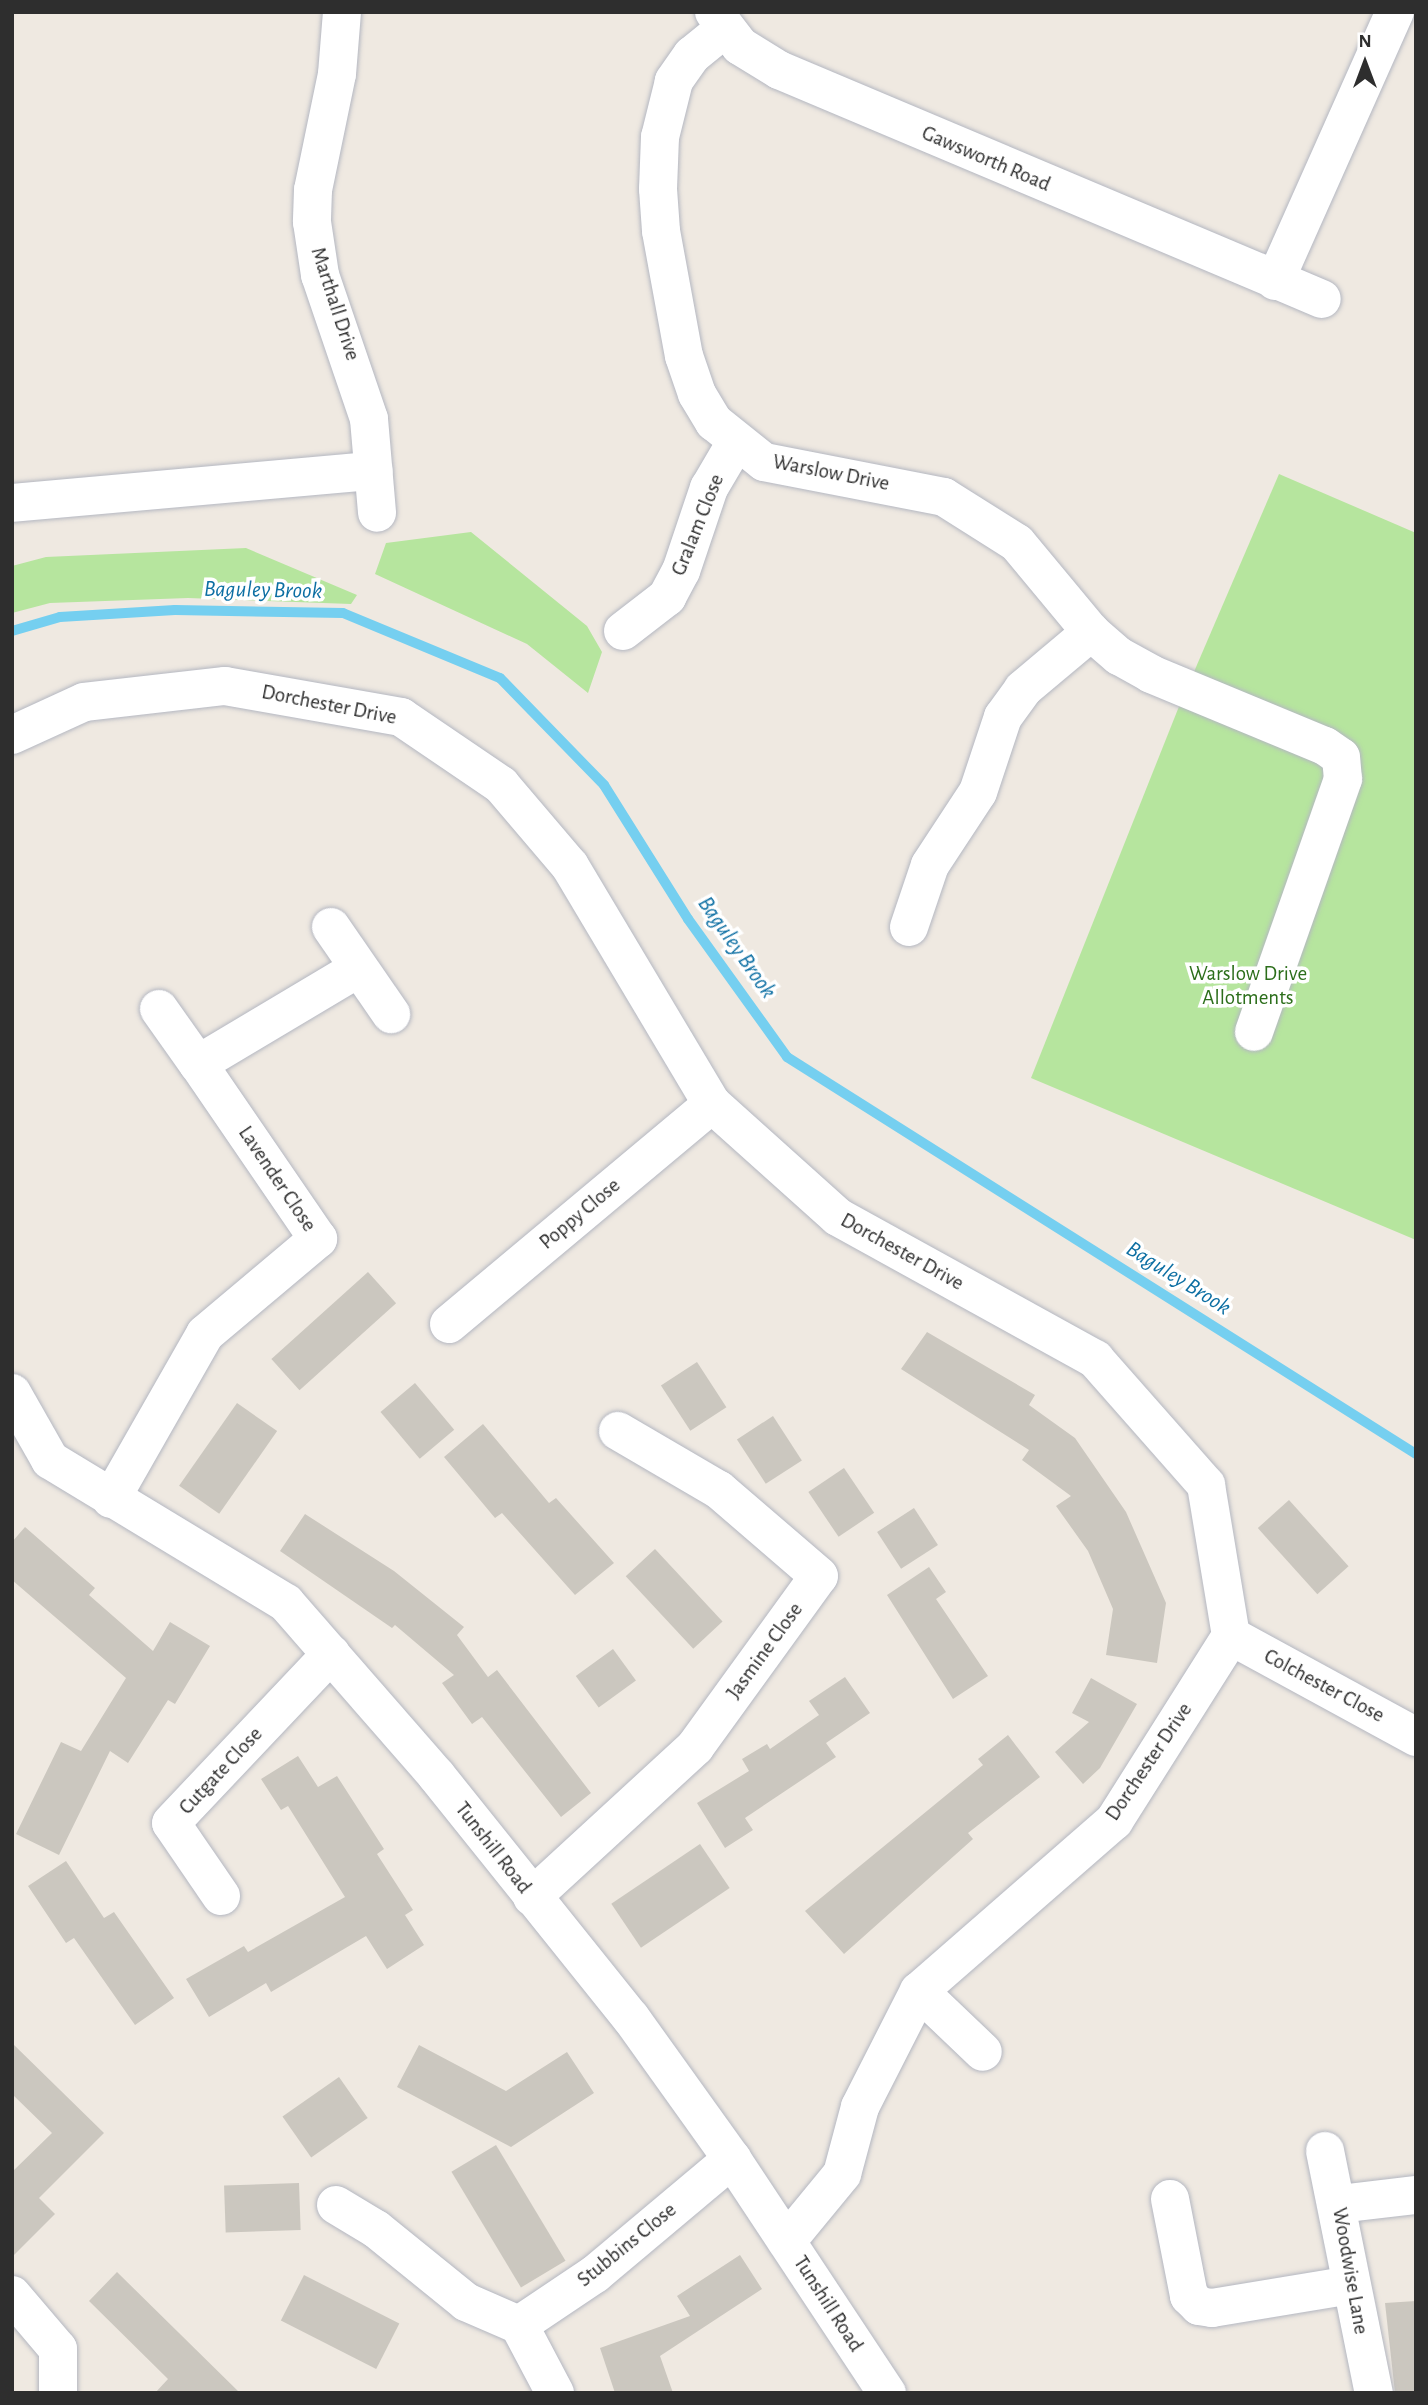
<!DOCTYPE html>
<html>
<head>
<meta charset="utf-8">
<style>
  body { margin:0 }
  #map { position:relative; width:1428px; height:2405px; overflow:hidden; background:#efe9e1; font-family:"Alegreya Sans",sans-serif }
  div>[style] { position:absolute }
  .green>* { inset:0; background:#b6e59e }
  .stream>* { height:10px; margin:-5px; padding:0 5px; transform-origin:5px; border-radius:5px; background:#75cff0 }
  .building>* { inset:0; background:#cbc7bf; transform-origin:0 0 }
  .roads { filter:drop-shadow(0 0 2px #b4b7c1) drop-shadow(0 0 2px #b4b7c1) }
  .minor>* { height:38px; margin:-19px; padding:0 19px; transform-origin:19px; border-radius:19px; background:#fff }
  span { translate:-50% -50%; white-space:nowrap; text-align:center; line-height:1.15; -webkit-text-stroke:7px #fff; paint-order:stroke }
  .street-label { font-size:21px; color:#2e2e2e }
  .park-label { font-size:21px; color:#2c6e1b }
  .water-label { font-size:23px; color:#0d6fa3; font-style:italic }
  .frame { position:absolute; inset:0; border:14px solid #2e2e2e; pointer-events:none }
  .north { position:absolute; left:1330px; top:28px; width:70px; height:70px; -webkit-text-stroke:5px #fff; paint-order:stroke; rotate:0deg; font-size:19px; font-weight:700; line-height:28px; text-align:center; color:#2e2e2e }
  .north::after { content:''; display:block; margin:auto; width:24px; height:32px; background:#2e2e2e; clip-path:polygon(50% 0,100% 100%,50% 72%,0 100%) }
</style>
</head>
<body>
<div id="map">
  <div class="green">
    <i style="clip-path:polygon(1279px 474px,1416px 533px,1416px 1240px,1031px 1078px,1178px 709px)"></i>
    <i style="clip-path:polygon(471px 532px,587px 626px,602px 652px,588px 693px,527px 644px,375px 574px,386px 543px)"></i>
    <i style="clip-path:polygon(246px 548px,357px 595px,351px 604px,188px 598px,50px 603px,12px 613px,12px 566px,46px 557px)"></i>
  </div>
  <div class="stream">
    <i style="left:12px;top:631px;width:50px;rotate:-16.3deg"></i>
    <i style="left:60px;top:617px;width:115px;rotate:-3.5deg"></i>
    <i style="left:175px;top:610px;width:168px;rotate:1deg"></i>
    <i style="left:343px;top:613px;width:170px;rotate:22.5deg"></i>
    <i style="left:500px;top:678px;width:149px;rotate:45.8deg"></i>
    <i style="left:604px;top:785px;width:158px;rotate:57.9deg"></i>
    <i style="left:688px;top:919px;width:170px;rotate:54.3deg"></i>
    <i style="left:787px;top:1057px;width:744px;rotate:32.26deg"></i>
  </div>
  <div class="building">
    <i style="left:368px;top:1272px;width:42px;height:130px;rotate:48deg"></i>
    <i style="clip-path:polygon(927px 1332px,1035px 1395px,1029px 1405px,1075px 1438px,1126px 1512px,1166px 1603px,1157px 1663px,1106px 1655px,1113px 1609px,1088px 1551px,1056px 1506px,1071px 1496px,1022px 1460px,1029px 1450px,901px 1369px)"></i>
    <i style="left:697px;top:1362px;width:54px;height:43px;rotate:57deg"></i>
    <i style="left:415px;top:1383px;width:61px;height:45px;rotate:50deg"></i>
    <i style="left:237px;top:1403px;width:49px;height:101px;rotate:35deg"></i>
    <i style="left:773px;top:1416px;width:53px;height:43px;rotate:57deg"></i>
    <i style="clip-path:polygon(483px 1424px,549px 1503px,556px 1498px,614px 1563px,575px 1595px,502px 1513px,495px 1518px,444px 1457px)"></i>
    <i style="left:844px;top:1468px;width:54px;height:43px;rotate:56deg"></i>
    <i style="left:1289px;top:1500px;width:89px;height:42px;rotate:48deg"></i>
    <i style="left:914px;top:1508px;width:44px;height:44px;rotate:57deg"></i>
    <i style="clip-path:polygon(305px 1514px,394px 1571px,464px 1627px,457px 1635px,488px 1677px,497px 1670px,591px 1793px,561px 1817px,482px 1717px,472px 1724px,442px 1683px,454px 1675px,395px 1625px,392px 1628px,280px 1551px)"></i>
    <i style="clip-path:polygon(25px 1527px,95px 1588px,89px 1595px,153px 1651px,170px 1622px,210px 1646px,175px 1704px,168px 1700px,128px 1763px,110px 1751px,59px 1855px,16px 1834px,61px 1742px,81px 1751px,126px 1678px,12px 1580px,12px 1542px)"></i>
    <i style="left:655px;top:1549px;width:99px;height:40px;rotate:47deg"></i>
    <i style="clip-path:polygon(929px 1567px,946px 1592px,936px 1599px,988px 1676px,953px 1699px,887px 1595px)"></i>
    <i style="left:613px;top:1649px;width:39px;height:46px;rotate:54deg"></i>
    <i style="clip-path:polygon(845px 1677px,870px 1713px,826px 1743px,836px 1757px,745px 1818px,753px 1830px,725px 1848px,697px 1803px,749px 1771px,742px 1759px,767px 1744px,770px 1749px,819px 1715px,809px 1701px)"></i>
    <i style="clip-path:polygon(1091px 1678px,1137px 1704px,1100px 1768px,1083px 1784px,1055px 1752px,1089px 1722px,1072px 1713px)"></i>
    <i style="clip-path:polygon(1008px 1735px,1040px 1777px,968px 1833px,973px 1839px,844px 1954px,805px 1911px,983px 1765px,978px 1759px)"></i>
    <i style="clip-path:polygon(298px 1756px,318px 1787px,337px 1776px,384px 1849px,377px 1854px,413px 1910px,405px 1915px,424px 1945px,387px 1969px,366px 1936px,271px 1992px,266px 1983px,209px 2017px,186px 1979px,244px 1946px,248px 1952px,345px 1897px,288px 1806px,281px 1810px,261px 1779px)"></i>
    <i style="left:700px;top:1844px;width:53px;height:107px;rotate:56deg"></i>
    <i style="clip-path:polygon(66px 1861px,104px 1918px,114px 1912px,174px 1998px,135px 2025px,74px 1938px,66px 1943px,28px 1886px)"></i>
    <i style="clip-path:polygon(12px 2043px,104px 2133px,39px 2198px,55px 2214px,12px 2257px,12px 2172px,52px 2133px,12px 2094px)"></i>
    <i style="clip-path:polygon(419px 2045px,506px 2091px,567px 2052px,594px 2093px,511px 2147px,397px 2087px)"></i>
    <i style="left:339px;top:2077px;width:50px;height:69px;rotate:55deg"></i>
    <i style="left:496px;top:2145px;width:135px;height:52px;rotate:59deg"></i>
    <i style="left:299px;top:2183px;width:47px;height:75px;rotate:88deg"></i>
    <i style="clip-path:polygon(740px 2255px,762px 2289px,660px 2356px,673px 2393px,615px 2393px,600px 2348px,690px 2316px,677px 2296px)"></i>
    <i style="clip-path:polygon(117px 2272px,240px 2393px,155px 2393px,168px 2379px,89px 2301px)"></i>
    <i style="left:304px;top:2275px;width:107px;height:51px;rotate:27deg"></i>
    <i style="clip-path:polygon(1416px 2301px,1416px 2393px,1395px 2393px,1385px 2303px)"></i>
  </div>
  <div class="roads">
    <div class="minor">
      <i style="left:342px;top:12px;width:62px;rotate:94.6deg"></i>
      <i style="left:337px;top:74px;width:118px;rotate:101.7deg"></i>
      <i style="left:313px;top:190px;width:32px;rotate:92deg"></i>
      <i style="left:312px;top:222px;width:54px;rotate:81.4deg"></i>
      <i style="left:320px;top:275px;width:152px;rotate:71.2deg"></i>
      <i style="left:369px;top:419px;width:94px;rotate:85.1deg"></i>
      <i style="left:714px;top:12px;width:43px;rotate:52.6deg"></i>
      <i style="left:740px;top:46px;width:46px;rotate:31.6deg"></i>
      <i style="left:779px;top:70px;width:589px;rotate:22.87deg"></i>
      <i style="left:723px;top:30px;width:40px;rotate:141deg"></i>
      <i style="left:692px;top:55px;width:32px;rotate:125deg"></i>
      <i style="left:674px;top:81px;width:58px;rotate:104deg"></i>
      <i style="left:660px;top:137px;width:52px;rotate:92.2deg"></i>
      <i style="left:658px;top:189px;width:42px;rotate:85.9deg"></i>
      <i style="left:661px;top:231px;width:127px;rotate:79.6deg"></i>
      <i style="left:684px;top:356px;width:40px;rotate:71.1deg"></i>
      <i style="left:697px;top:394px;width:33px;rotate:59deg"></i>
      <i style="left:714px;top:422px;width:64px;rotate:38.7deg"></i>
      <i style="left:764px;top:462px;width:183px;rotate:11deg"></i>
      <i style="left:944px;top:497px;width:86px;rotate:32.2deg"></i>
      <i style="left:1017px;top:543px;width:116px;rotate:50.3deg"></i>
      <i style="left:1091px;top:632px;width:37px;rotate:41deg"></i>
      <i style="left:1119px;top:656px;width:37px;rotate:29deg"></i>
      <i style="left:1151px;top:674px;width:188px;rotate:22.5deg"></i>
      <i style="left:1325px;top:746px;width:19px;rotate:35deg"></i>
      <i style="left:1341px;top:757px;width:22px;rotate:85deg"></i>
      <i style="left:1343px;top:779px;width:268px;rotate:109.4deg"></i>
      <i style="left:1275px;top:281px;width:295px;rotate:-66deg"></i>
      <i style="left:12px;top:503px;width:363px;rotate:-5.1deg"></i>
      <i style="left:623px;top:631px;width:56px;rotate:-37.7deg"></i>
      <i style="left:667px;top:597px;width:30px;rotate:-62deg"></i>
      <i style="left:681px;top:571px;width:88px;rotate:-71.4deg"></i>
      <i style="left:709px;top:488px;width:53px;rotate:-59.6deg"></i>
      <i style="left:12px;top:735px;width:79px;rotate:-24.6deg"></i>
      <i style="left:84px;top:702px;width:142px;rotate:-6.5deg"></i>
      <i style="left:225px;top:686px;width:179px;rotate:10deg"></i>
      <i style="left:401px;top:717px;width:121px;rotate:34.2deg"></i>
      <i style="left:501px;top:785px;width:106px;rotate:49.6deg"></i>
      <i style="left:570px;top:866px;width:277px;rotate:59.2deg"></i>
      <i style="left:712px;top:1104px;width:169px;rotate:41.9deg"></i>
      <i style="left:838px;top:1217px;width:294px;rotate:28.9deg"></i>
      <i style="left:1095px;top:1359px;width:168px;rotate:48.6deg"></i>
      <i style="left:1206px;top:1485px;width:153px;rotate:80.6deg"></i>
      <i style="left:1231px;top:1636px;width:219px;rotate:122.3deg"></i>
      <i style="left:1114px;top:1821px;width:259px;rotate:138.9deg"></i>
      <i style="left:919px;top:1991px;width:130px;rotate:117deg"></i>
      <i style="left:860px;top:2107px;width:69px;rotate:105deg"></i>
      <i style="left:842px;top:2174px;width:87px;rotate:129.4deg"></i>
      <i style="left:331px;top:927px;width:106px;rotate:55.4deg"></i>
      <i style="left:909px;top:927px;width:65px;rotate:-71.3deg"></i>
      <i style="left:930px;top:865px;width:87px;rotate:-56.7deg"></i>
      <i style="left:978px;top:792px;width:79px;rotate:-71.6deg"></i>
      <i style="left:1003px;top:717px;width:34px;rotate:-54deg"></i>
      <i style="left:1023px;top:689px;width:89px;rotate:-40deg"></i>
      <i style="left:159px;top:1009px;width:67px;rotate:54.7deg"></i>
      <i style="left:449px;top:1324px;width:343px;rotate:-39.9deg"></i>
      <i style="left:12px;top:1393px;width:77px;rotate:60.4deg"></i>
      <i style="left:50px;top:1460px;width:276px;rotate:31.2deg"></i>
      <i style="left:286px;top:1603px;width:228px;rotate:48.9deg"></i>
      <i style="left:436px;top:1775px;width:312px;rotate:51.3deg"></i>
      <i style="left:631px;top:2018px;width:173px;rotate:54.4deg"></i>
      <i style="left:732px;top:2159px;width:281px;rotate:56.5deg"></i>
      <i style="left:111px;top:1499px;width:190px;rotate:-60.3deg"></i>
      <i style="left:205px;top:1334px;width:148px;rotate:-40.1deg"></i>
      <i style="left:318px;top:1239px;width:212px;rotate:-124.4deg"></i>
      <i style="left:198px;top:1064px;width:187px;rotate:-30.8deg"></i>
      <i style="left:1231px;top:1636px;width:211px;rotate:28.6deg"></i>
      <i style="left:221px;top:1896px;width:88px;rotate:-124.4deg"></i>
      <i style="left:171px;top:1823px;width:233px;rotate:-46.6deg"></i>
      <i style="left:532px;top:1897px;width:222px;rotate:-42.6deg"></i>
      <i style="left:695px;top:1747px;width:211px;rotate:-54.1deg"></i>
      <i style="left:819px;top:1576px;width:132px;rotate:-139.3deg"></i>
      <i style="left:719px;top:1490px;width:117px;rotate:-149.7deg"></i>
      <i style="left:919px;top:1991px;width:88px;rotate:43.6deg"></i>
      <i style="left:1325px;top:2151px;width:247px;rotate:78.6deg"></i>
      <i style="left:1170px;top:2199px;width:99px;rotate:78.9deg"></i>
      <i style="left:1189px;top:2296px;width:14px;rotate:45deg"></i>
      <i style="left:1199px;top:2306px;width:13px;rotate:9deg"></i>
      <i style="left:1212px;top:2308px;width:141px;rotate:-9.4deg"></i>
      <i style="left:1339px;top:2204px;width:78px;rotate:-6.7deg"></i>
      <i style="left:336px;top:2205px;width:47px;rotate:31deg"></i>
      <i style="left:376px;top:2229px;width:116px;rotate:39deg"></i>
      <i style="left:466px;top:2302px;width:58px;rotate:23.5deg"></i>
      <i style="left:519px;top:2325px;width:77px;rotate:62.1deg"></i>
      <i style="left:12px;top:2295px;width:71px;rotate:49.6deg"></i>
      <i style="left:58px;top:2349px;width:44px;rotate:90deg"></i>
      <i style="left:519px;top:2325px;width:92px;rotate:-33.9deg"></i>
      <i style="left:595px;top:2274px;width:179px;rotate:-40deg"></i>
    </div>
  </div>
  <div class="street-label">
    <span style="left:986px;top:159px;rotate:23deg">Gawsworth Road</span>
    <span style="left:335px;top:304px;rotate:72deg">Marthall Drive</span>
    <span style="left:831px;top:473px;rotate:11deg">Warslow Drive</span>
    <span style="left:698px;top:525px;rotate:-68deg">Gralam Close</span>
    <span style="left:329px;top:705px;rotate:11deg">Dorchester Drive</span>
    <span style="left:277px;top:1179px;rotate:56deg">Lavender Close</span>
    <span style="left:580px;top:1214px;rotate:-40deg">Poppy Close</span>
    <span style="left:902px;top:1252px;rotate:29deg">Dorchester Drive</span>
    <span style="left:765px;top:1651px;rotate:-54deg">Jasmine Close</span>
    <span style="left:1324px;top:1686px;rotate:28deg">Colchester Close</span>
    <span style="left:1149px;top:1762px;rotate:-56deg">Dorchester Drive</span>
    <span style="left:221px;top:1771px;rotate:-47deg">Cutgate Close</span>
    <span style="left:493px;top:1848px;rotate:52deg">Tunshill Road</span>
    <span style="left:627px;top:2245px;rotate:-39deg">Stubbins Close</span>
    <span style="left:1350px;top:2271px;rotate:80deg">Woodwise Lane</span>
    <span style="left:828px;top:2304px;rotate:57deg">Tunshill Road</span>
  </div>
  <div class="park-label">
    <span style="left:1248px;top:986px">Warslow Drive<br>Allotments</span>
  </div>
  <div class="water-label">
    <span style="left:263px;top:591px;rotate:1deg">Baguley Brook</span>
    <span style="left:736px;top:948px;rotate:55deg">Baguley Brook</span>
    <span style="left:1178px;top:1279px;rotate:32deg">Baguley Brook</span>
  </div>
  <div class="frame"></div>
  <div class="north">N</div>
</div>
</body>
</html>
